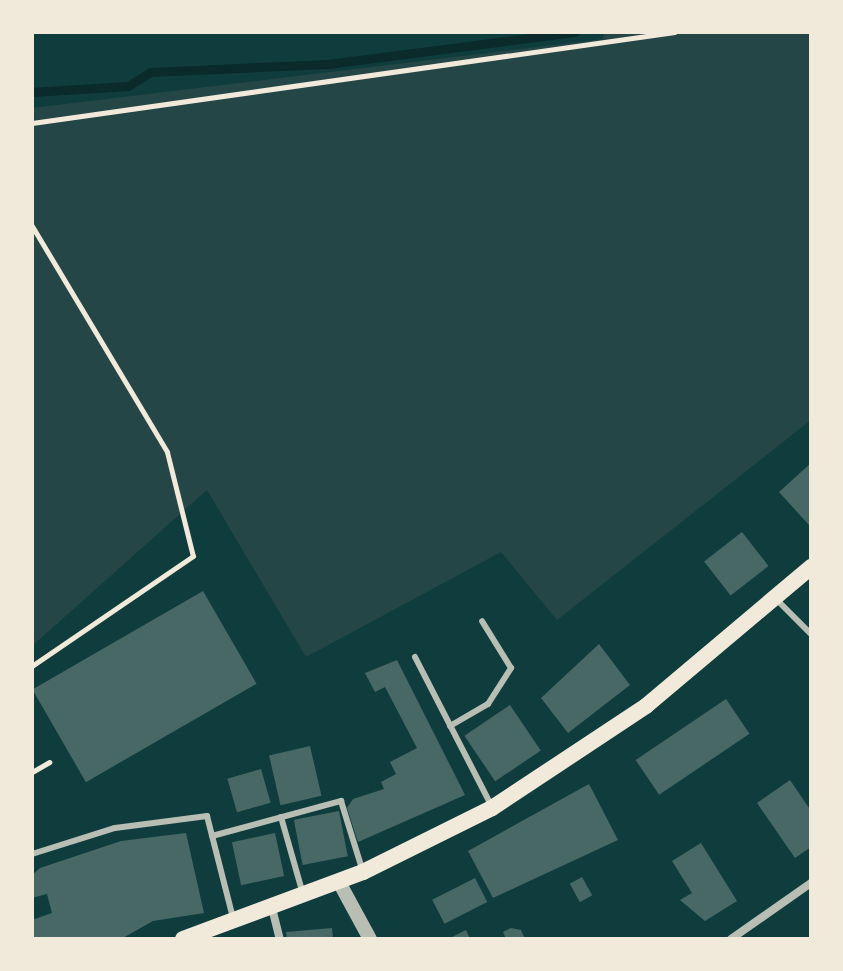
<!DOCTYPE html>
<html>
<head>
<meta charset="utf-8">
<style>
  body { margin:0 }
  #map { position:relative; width:843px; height:971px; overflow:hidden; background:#0f3d3e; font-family:Literata,serif }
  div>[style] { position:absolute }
  .green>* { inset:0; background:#244646 }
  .stream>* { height:9px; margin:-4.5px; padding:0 4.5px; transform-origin:4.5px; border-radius:4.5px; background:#0a2a2b }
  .building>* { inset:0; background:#486865; transform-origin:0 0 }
  .path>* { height:5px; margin:-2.5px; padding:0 2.5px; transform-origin:2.5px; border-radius:2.5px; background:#f1e9da }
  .service>* { height:6px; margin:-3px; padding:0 3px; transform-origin:3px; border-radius:3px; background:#b8beb3 }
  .minor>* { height:8px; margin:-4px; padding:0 4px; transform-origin:4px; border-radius:4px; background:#b8beb3 }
  .tertiary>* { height:14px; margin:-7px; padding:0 7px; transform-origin:7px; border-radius:7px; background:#b8beb3 }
  .secondary>* { height:16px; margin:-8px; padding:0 8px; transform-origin:8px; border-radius:8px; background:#f1e9da }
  span { translate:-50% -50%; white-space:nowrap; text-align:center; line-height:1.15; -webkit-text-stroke:8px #f1e9da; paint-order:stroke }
  .frame { position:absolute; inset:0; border:34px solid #f1e9da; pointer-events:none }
</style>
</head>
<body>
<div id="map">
  <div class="green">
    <i style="clip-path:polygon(604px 32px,811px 32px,811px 420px,557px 620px,501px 552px,306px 657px,207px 490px,32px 646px,32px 108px,603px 39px)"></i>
  </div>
  <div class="stream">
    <i style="left:32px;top:92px;width:96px;rotate:-3.6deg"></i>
    <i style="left:128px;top:86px;width:26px;rotate:-32deg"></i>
    <i style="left:150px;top:72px;width:178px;rotate:-2.6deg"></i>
    <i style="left:328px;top:64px;width:250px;rotate:-7.4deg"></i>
  </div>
  <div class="building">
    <i style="clip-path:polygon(811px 463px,811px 524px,809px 525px,779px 492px)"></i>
    <i style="left:742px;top:532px;width:43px;height:48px;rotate:52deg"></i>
    <i style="left:203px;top:591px;width:107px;height:197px;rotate:60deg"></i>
    <i style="clip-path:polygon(599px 644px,630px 685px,568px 733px,541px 698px)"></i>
    <i style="clip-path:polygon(397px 660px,465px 795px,358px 842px,347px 808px,353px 799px,384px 789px,381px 782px,396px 774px,390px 762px,417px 748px,385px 687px,375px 692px,365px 673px)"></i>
    <i style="left:726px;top:699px;width:42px;height:109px;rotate:56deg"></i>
    <i style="left:510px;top:705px;width:55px;height:55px;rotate:56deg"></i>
    <i style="left:310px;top:746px;width:51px;height:42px;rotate:77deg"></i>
    <i style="left:261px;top:769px;width:35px;height:35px;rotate:74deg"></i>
    <i style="clip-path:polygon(790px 780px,811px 811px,811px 847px,795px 858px,757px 803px)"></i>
    <i style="clip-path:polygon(589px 784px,618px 840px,493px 898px,468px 851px)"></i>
    <i style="left:339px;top:811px;width:46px;height:46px;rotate:79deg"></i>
    <i style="clip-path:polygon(186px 833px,204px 913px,153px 921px,121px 939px,32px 939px,32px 920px,52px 913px,47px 894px,32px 898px,32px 875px,40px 868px,121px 841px)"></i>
    <i style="left:275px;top:833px;width:44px;height:44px;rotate:78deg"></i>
    <i style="clip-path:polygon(701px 843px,737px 901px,705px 921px,680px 900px,692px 893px,672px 861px)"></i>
    <i style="left:582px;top:877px;width:21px;height:14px;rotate:61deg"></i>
    <i style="left:475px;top:878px;width:27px;height:48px;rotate:63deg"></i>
    <i style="clip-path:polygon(332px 928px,333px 939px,287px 939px,286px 932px)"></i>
    <i style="clip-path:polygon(511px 928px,521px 930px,525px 939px,506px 939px,503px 932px)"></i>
    <i style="clip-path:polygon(466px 930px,470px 939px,448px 939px)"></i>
  </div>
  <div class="path">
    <i style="left:32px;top:123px;width:649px;rotate:-8.06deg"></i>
    <i style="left:32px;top:226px;width:263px;rotate:59.1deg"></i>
    <i style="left:167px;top:452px;width:107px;rotate:76deg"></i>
    <i style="left:193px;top:556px;width:195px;rotate:145.7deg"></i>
    <i style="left:32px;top:772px;width:20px;rotate:-30deg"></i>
  </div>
  <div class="service">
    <i style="left:775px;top:598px;width:51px;rotate:45deg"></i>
    <i style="left:415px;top:657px;width:169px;rotate:62.8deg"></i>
    <i style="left:450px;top:726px;width:44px;rotate:-30.1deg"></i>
    <i style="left:488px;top:704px;width:43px;rotate:-57.4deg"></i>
    <i style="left:511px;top:668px;width:55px;rotate:-121.7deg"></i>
    <i style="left:281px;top:817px;width:80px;rotate:74.1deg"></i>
    <i style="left:212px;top:836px;width:134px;rotate:-15.2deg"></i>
    <i style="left:341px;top:801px;width:74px;rotate:72.8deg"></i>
    <i style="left:32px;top:854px;width:87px;rotate:-17.4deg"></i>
    <i style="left:115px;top:828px;width:93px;rotate:-7.4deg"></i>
    <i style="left:207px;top:816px;width:105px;rotate:75.7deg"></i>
  </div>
  <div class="minor">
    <i style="left:272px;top:908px;width:32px;rotate:76deg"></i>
    <i style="left:731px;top:939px;width:98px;rotate:-35deg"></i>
  </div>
  <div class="tertiary">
    <i style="left:339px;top:882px;width:65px;rotate:61.5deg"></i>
  </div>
  <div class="secondary">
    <i style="left:183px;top:939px;width:192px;rotate:-20.4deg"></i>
    <i style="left:363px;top:872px;width:144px;rotate:-26.4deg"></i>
    <i style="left:492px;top:808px;width:185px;rotate:-33.5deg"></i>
    <i style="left:646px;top:706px;width:216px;rotate:-40.1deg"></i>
  </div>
  <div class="frame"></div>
</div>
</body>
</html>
